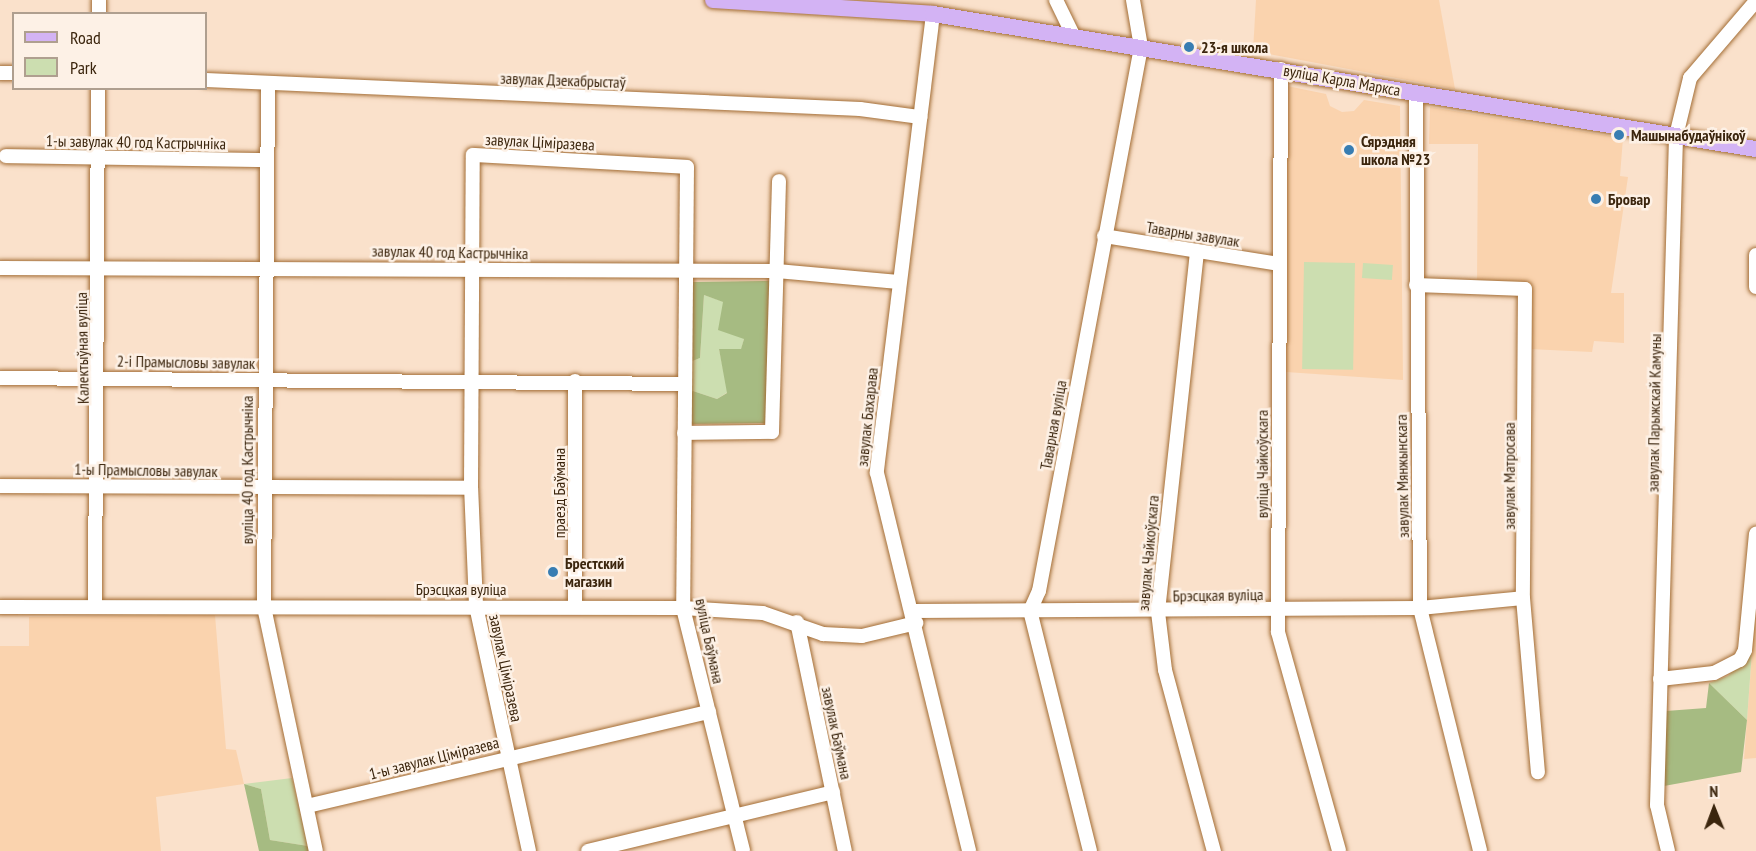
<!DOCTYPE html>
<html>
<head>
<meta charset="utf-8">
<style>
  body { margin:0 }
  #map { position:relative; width:1756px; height:851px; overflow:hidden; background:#fae1cb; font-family:"PT Sans Narrow",sans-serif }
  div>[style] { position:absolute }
  .built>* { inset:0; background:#fad3ae }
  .green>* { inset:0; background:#ccdeb0; transform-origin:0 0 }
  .forest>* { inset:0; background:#a6bb82 }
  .roads { filter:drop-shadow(0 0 2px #a36d35) drop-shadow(0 0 2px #a36d35) }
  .minor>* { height:14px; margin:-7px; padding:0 7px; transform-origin:7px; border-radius:7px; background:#fff }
  .major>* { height:16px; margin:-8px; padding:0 8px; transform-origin:8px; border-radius:8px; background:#d3b3f4 }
  .dots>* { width:16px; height:16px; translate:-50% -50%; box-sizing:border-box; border:3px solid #fdf1e6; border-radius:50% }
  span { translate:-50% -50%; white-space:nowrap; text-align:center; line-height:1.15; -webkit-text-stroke:5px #fdf1e6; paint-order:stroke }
  .poi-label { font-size:16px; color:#3b250d; font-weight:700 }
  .left { translate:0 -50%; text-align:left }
  .street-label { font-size:16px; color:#3b250d }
  .legend { position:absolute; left:12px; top:12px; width:195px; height:78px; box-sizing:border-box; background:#fdf1e6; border:2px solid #af9f8f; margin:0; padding:8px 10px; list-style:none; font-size:18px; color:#3b250d }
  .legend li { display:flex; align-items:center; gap:12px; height:30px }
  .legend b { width:30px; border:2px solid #af9f8f }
  .north { position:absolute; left:1684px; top:779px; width:60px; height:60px; -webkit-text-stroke:4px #fdf1e6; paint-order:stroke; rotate:359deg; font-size:16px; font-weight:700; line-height:24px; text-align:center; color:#3b250d }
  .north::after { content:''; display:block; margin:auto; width:21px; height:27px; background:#3b250d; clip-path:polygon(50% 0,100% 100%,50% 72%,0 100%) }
</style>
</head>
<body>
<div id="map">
  <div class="built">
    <i style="clip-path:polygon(1256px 0,1439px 0,1455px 89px,1253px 51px)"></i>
    <i style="clip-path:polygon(1287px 86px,1326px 94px,1330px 106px,1342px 112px,1354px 111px,1364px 100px,1400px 106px,1403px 380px,1286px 372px)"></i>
    <i style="clip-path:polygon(1430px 107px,1623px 138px,1620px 176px,1628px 177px,1611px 293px,1624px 293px,1624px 343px,1594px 341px,1592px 352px,1529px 349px,1529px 285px,1477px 284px,1478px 144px,1429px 144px)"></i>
    <i style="clip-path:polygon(1756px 600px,1756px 758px,1744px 759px,1747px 720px)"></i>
    <i style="clip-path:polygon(215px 615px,226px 749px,236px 750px,244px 784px,156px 797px,161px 851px,0 851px,0 646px,29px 646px,29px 617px)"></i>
  </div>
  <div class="green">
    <i style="left:1304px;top:262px;width:51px;height:107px;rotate:1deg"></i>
    <i style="left:1363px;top:263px;width:30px;height:15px;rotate:4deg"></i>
    <i style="clip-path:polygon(704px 295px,724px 302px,744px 339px,741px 350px,719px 349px,728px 392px,717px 399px,690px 390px,690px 362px,700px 358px)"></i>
    <i style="clip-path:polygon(1752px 651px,1747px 720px,1709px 683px,1728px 676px)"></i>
    <i style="clip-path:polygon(292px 778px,308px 846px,270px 840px,261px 789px,244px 784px)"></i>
  </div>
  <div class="forest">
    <i style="clip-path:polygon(770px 281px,768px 423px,690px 424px,690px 390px,717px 399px,727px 393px,719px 349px,741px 349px,744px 339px,718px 330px,723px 302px,704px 295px,700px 358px,690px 362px,692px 282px)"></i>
    <i style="clip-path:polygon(1709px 683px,1747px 720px,1741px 772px,1664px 786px,1666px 711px,1706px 708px)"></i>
    <i style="clip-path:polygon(244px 784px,261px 789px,270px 840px,308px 846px,309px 851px,259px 851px)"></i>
  </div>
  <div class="roads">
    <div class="minor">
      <i style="left:1056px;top:0;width:41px;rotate:64.1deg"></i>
      <i style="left:99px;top:14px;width:14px;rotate:-90deg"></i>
      <i style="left:933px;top:14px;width:462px;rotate:97deg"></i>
      <i style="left:877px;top:473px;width:389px;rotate:76.3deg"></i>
      <i style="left:1281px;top:69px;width:563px;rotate:90.31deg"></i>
      <i style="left:1278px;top:632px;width:227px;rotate:74.4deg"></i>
      <i style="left:0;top:73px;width:14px"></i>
      <i style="left:206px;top:80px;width:655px;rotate:2.54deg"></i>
      <i style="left:860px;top:109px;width:61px;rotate:7.6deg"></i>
      <i style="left:268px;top:84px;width:523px;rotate:90.44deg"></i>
      <i style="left:264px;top:607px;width:249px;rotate:78deg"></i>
      <i style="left:1416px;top:93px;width:515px;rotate:89.55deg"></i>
      <i style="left:1420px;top:608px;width:250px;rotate:76.1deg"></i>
      <i style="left:6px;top:156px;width:260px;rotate:0.9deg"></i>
      <i style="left:1104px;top:236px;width:176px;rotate:9.1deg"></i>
      <i style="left:1197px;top:252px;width:362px;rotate:96.2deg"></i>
      <i style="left:1158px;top:612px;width:58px;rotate:83.1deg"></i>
      <i style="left:1165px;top:670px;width:188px;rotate:74.9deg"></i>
      <i style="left:1756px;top:255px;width:32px;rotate:90deg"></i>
      <i style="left:0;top:268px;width:777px;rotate:0.22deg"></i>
      <i style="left:777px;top:271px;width:122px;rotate:5.2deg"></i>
      <i style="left:1416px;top:285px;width:109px;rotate:2.1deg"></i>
      <i style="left:1525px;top:289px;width:309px;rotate:90.4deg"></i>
      <i style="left:1523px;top:598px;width:175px;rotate:85.1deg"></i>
      <i style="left:0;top:378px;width:684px;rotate:0.5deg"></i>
      <i style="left:684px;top:433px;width:88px;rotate:-0.7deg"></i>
      <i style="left:772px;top:432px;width:251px;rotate:-88.4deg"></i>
      <i style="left:0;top:486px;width:471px;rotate:0.2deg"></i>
      <i style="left:575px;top:605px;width:224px;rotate:-90deg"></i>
      <i style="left:95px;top:606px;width:518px;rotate:-89.67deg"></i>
      <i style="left:0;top:607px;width:683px;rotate:0.08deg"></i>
      <i style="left:683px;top:608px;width:80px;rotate:3.6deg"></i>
      <i style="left:763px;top:613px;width:64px;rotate:19.3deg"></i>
      <i style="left:823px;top:634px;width:39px;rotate:3deg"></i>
      <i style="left:862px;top:636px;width:56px;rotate:-13.5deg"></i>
      <i style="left:913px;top:611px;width:507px;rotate:-0.34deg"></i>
      <i style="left:1420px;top:608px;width:103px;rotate:-5.5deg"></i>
      <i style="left:797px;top:622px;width:234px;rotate:78.2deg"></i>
      <i style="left:1660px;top:679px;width:54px;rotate:-6.3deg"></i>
      <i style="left:1714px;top:673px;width:29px;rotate:-27deg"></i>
      <i style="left:1740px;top:660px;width:11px;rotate:-63deg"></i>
      <i style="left:1745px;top:650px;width:117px;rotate:-84.6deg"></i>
      <i style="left:307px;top:806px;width:413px;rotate:-13.2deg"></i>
      <i style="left:529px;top:851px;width:252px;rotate:-102.2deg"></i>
      <i style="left:476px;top:605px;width:117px;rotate:-92.4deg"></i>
      <i style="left:471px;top:488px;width:333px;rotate:-89.7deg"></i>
      <i style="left:473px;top:155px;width:214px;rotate:3.2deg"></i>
      <i style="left:687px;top:167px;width:441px;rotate:90.5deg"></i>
      <i style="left:683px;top:608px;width:250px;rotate:76.1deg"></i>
      <i style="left:588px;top:851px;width:252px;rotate:-13.5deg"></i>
      <i style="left:1090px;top:851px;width:247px;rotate:-104deg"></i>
      <i style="left:1030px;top:611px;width:22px;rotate:-66deg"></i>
      <i style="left:1039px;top:591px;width:553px;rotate:-79.38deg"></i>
      <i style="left:1141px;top:47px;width:48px;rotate:-99.7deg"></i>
      <i style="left:1668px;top:851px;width:47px;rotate:-103.4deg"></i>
      <i style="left:1657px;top:805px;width:669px;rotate:-88.37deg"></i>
      <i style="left:1676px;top:136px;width:60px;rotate:-76.4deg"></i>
      <i style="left:1690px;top:78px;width:101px;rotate:-49.4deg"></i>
    </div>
    <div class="major">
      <i style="left:713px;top:0;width:220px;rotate:3.6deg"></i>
      <i style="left:933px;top:14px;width:834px;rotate:9.32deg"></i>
    </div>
  </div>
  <div class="dots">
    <i style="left:1189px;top:47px;background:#387db2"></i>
    <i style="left:1619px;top:135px;background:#387db2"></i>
    <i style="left:1349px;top:150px;background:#387db2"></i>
    <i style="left:1596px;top:199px;background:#387db2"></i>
    <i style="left:553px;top:572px;background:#387db2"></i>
  </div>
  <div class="poi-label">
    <span class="left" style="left:1201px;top:47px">23-я школа</span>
    <span class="left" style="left:1631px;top:135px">Машынабудаўнікоў</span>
    <span class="left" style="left:1361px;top:150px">Сярэдняя<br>школа №23</span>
    <span class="left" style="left:1608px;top:199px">Бровар</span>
    <span class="left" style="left:565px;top:572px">Брестский<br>магазин</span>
  </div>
  <div class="street-label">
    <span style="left:563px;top:80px;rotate:2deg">завулак Дзекабрыстаў</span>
    <span style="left:1342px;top:80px;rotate:10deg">вуліца Карла Маркса</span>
    <span style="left:136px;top:142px;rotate:1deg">1-ы завулак 40 год Кастрычніка</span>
    <span style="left:540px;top:142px;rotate:3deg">завулак Ціміразева</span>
    <span style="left:1193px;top:234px;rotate:9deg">Таварны завулак</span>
    <span style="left:450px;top:252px;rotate:1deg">завулак 40 год Кастрычніка</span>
    <span style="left:82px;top:348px;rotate:-91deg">Калектыўная вуліца</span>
    <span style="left:186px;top:362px;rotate:1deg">2-і Прамысловы завулак</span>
    <span style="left:1654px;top:413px;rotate:-89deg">завулак Парыжскай Камуны</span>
    <span style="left:867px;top:417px;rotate:-84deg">завулак Бахарава</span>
    <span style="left:1053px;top:425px;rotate:-80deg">Таварная вуліца</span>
    <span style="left:1262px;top:464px;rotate:-90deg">вуліца Чайкоўскага</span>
    <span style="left:146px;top:470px;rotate:1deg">1-ы Прамысловы завулак</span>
    <span style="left:247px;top:470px;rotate:-90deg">вуліца 40 год Кастрычніка</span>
    <span style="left:1402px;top:476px;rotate:-91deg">завулак Мянжынскага</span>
    <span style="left:1509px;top:476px;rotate:-90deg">завулак Матросава</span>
    <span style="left:559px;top:493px;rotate:-90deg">праезд Баўмана</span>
    <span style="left:1148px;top:553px;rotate:-85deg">завулак Чайкоўскага</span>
    <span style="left:461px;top:589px">Брэсцкая вуліца</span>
    <span style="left:1218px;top:595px;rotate:-1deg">Брэсцкая вуліца</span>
    <span style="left:710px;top:641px;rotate:78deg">вуліца Баўмана</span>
    <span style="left:506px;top:668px;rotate:78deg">завулак Ціміразева</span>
    <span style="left:837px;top:733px;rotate:78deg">завулак Баўмана</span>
    <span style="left:434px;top:758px;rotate:-14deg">1-ы завулак Ціміразева</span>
  </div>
  <ul class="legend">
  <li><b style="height:8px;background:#d3b3f4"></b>Road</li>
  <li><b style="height:16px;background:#ccdeb0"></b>Park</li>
  </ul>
  <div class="north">N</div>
</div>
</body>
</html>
